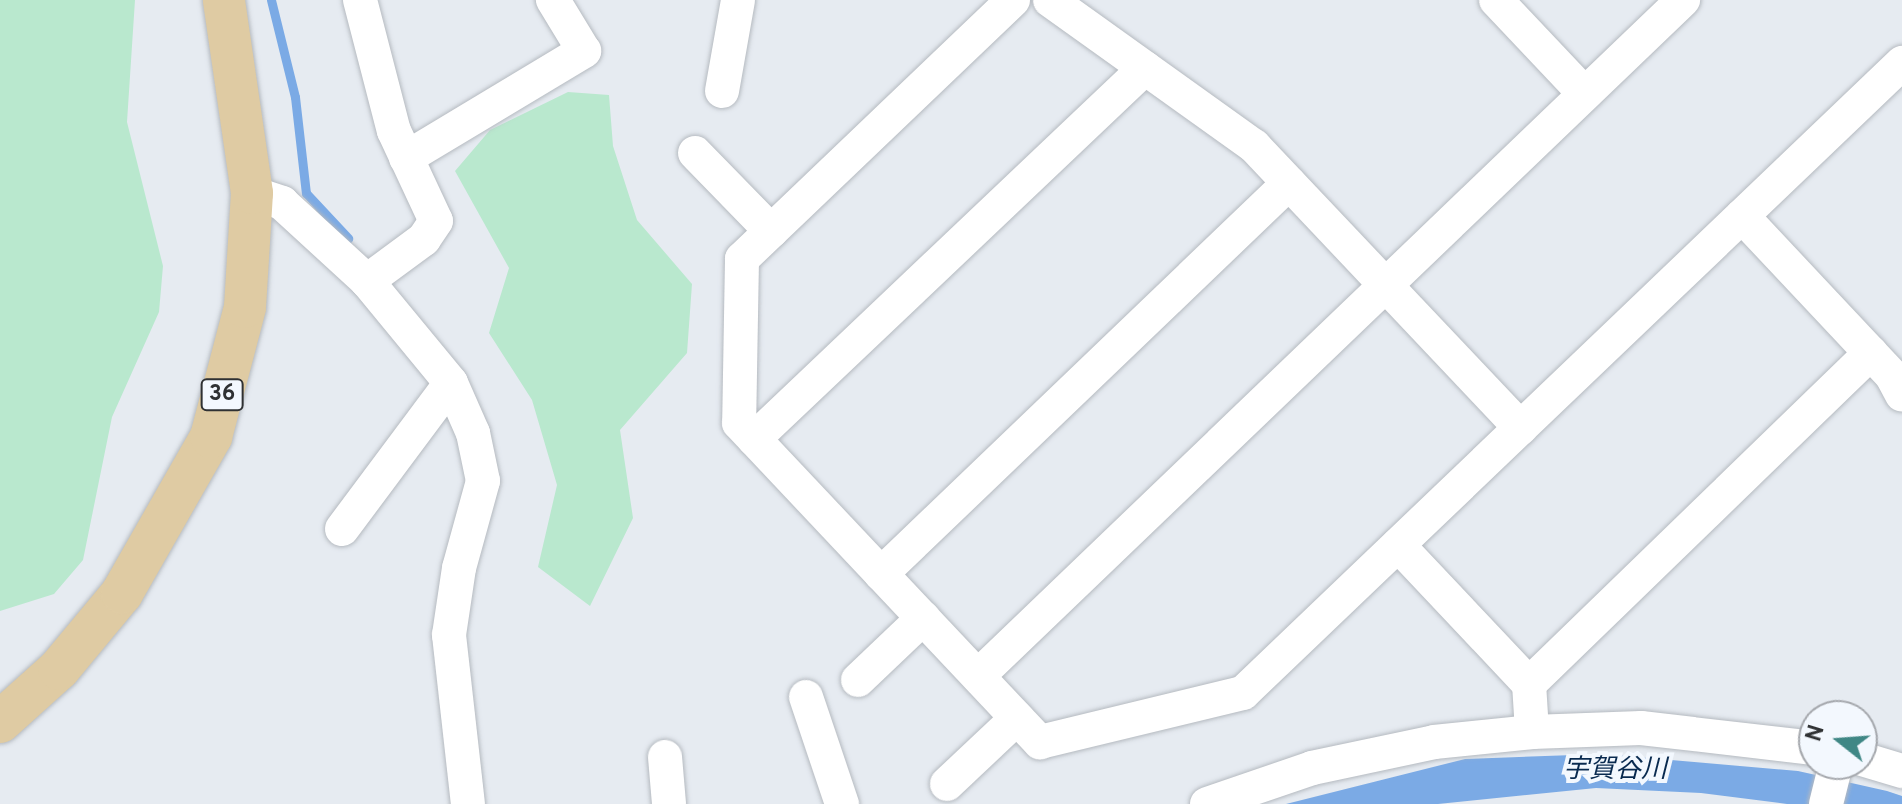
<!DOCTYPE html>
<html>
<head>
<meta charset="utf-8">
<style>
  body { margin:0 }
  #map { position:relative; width:1902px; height:804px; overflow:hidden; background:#e6ebf1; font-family:Overpass,"Noto Sans JP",sans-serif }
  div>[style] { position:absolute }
  .green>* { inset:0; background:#b9e8ce }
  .water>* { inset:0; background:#7baae5 }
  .stream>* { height:9px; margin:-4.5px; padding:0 4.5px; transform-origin:4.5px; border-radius:4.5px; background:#7baae5 }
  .roads { filter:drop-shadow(0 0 2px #b5bac0) drop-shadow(0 0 2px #b5bac0) }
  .minor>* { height:34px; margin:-17px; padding:0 17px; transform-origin:17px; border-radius:17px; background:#fff }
  .major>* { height:42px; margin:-21px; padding:0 21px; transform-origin:21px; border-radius:21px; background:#dfcba3 }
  span { translate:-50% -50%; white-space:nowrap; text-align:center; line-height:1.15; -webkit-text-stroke:8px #f3f8fe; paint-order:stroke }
  .shield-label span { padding:2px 6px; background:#f3f8fe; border:2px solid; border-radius:6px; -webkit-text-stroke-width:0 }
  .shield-label { font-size:22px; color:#2f3133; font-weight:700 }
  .water-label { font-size:26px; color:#092a4f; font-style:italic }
  .north { position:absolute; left:1798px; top:700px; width:80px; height:80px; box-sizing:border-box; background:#f3f8fe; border:2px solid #a5a8ad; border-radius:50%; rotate:287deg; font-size:22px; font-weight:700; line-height:32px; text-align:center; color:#2f3133 }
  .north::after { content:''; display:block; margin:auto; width:28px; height:36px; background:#3f8785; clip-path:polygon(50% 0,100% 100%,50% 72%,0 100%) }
</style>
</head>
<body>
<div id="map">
  <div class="green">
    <i style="clip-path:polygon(0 0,135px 0,127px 122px,163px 266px,159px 312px,112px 417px,83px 560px,54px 594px,0 611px)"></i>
    <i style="clip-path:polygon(568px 92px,609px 95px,613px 146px,637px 220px,692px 284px,687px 353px,620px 430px,633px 518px,590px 606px,538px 567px,557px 485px,532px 400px,489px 333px,509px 268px,455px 171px,490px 130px)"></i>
  </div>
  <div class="water">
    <i style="clip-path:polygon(1602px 754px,1798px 771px,1887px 791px,1902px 796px,1902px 804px,1787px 804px,1701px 793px,1596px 788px,1438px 804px,1286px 804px,1465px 759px)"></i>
  </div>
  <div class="stream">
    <i style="left:271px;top:0;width:100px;rotate:76.1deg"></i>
    <i style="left:295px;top:97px;width:97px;rotate:83.5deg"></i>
    <i style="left:306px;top:193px;width:62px;rotate:47deg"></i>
  </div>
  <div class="roads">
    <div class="minor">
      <i style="left:360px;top:0;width:135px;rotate:75.5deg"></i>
      <i style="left:394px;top:131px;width:99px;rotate:65deg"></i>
      <i style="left:436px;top:221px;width:22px;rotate:124deg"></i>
      <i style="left:424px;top:239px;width:71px;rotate:143.6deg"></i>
      <i style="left:1013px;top:0;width:375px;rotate:136.3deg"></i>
      <i style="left:742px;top:259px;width:164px;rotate:91deg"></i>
      <i style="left:739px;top:423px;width:439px;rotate:46.7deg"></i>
      <i style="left:1040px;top:742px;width:209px;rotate:-13.6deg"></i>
      <i style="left:1243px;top:693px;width:912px;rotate:-43.71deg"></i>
      <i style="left:1050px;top:0;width:251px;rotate:35.6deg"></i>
      <i style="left:1254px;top:146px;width:388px;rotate:46.6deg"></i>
      <i style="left:1496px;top:0;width:129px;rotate:46.6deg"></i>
      <i style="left:722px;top:91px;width:92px;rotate:-80deg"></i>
      <i style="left:695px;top:153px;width:109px;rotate:45.7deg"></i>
      <i style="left:406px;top:158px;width:208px;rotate:-31deg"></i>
      <i style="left:584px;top:51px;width:60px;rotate:-121.3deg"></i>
      <i style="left:252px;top:193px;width:32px;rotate:18deg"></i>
      <i style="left:282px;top:203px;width:115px;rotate:42.5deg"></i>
      <i style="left:367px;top:281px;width:132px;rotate:50.5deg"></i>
      <i style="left:451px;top:383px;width:55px;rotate:66.3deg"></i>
      <i style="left:473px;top:433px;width:49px;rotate:78.2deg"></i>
      <i style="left:483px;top:481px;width:90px;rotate:105.4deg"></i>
      <i style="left:459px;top:568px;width:68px;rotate:98.5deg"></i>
      <i style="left:449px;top:635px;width:170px;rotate:83.6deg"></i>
      <i style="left:1742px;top:216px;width:219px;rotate:46.8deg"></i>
      <i style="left:1892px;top:376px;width:21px;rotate:62deg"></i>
      <i style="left:754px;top:439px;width:539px;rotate:-43.5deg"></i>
      <i style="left:342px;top:529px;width:182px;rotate:-53.3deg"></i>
      <i style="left:1398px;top:545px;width:191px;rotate:46.7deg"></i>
      <i style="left:1529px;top:684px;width:48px;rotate:86.4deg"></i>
      <i style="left:881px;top:574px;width:565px;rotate:-43.78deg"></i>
      <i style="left:978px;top:676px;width:977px;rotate:-43.8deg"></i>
      <i style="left:858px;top:680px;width:90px;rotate:-43.6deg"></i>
      <i style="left:1529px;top:684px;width:476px;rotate:-44.1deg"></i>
      <i style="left:806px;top:697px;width:113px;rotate:71.4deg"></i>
      <i style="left:665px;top:757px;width:47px;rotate:85.1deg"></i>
      <i style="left:1862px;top:759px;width:42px;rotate:16.7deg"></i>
      <i style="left:947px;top:784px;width:96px;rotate:-43.3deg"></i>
      <i style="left:1207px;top:804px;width:111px;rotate:-18.9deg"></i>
      <i style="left:1312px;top:768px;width:125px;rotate:-12deg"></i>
      <i style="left:1434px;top:742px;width:99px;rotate:-5.8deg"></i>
      <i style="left:1532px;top:732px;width:109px;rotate:-2.1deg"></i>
      <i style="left:1641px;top:728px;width:174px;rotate:6.6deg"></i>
      <i style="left:1826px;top:804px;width:41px;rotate:-76deg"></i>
    </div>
    <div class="major">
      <i style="left:0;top:722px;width:79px;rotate:-41.9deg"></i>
      <i style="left:59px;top:669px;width:99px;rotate:-50.3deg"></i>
      <i style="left:122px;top:593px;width:180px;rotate:-60.3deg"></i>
      <i style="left:211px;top:437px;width:134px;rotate:-75.3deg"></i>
      <i style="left:245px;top:307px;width:114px;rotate:-86.5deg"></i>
      <i style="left:252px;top:193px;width:195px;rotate:-98.3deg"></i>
    </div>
  </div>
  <div class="shield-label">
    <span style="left:222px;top:395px">36</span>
  </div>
  <div class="water-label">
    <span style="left:1615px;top:771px">宇賀谷川</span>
  </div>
  <div class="north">N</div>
</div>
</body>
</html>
